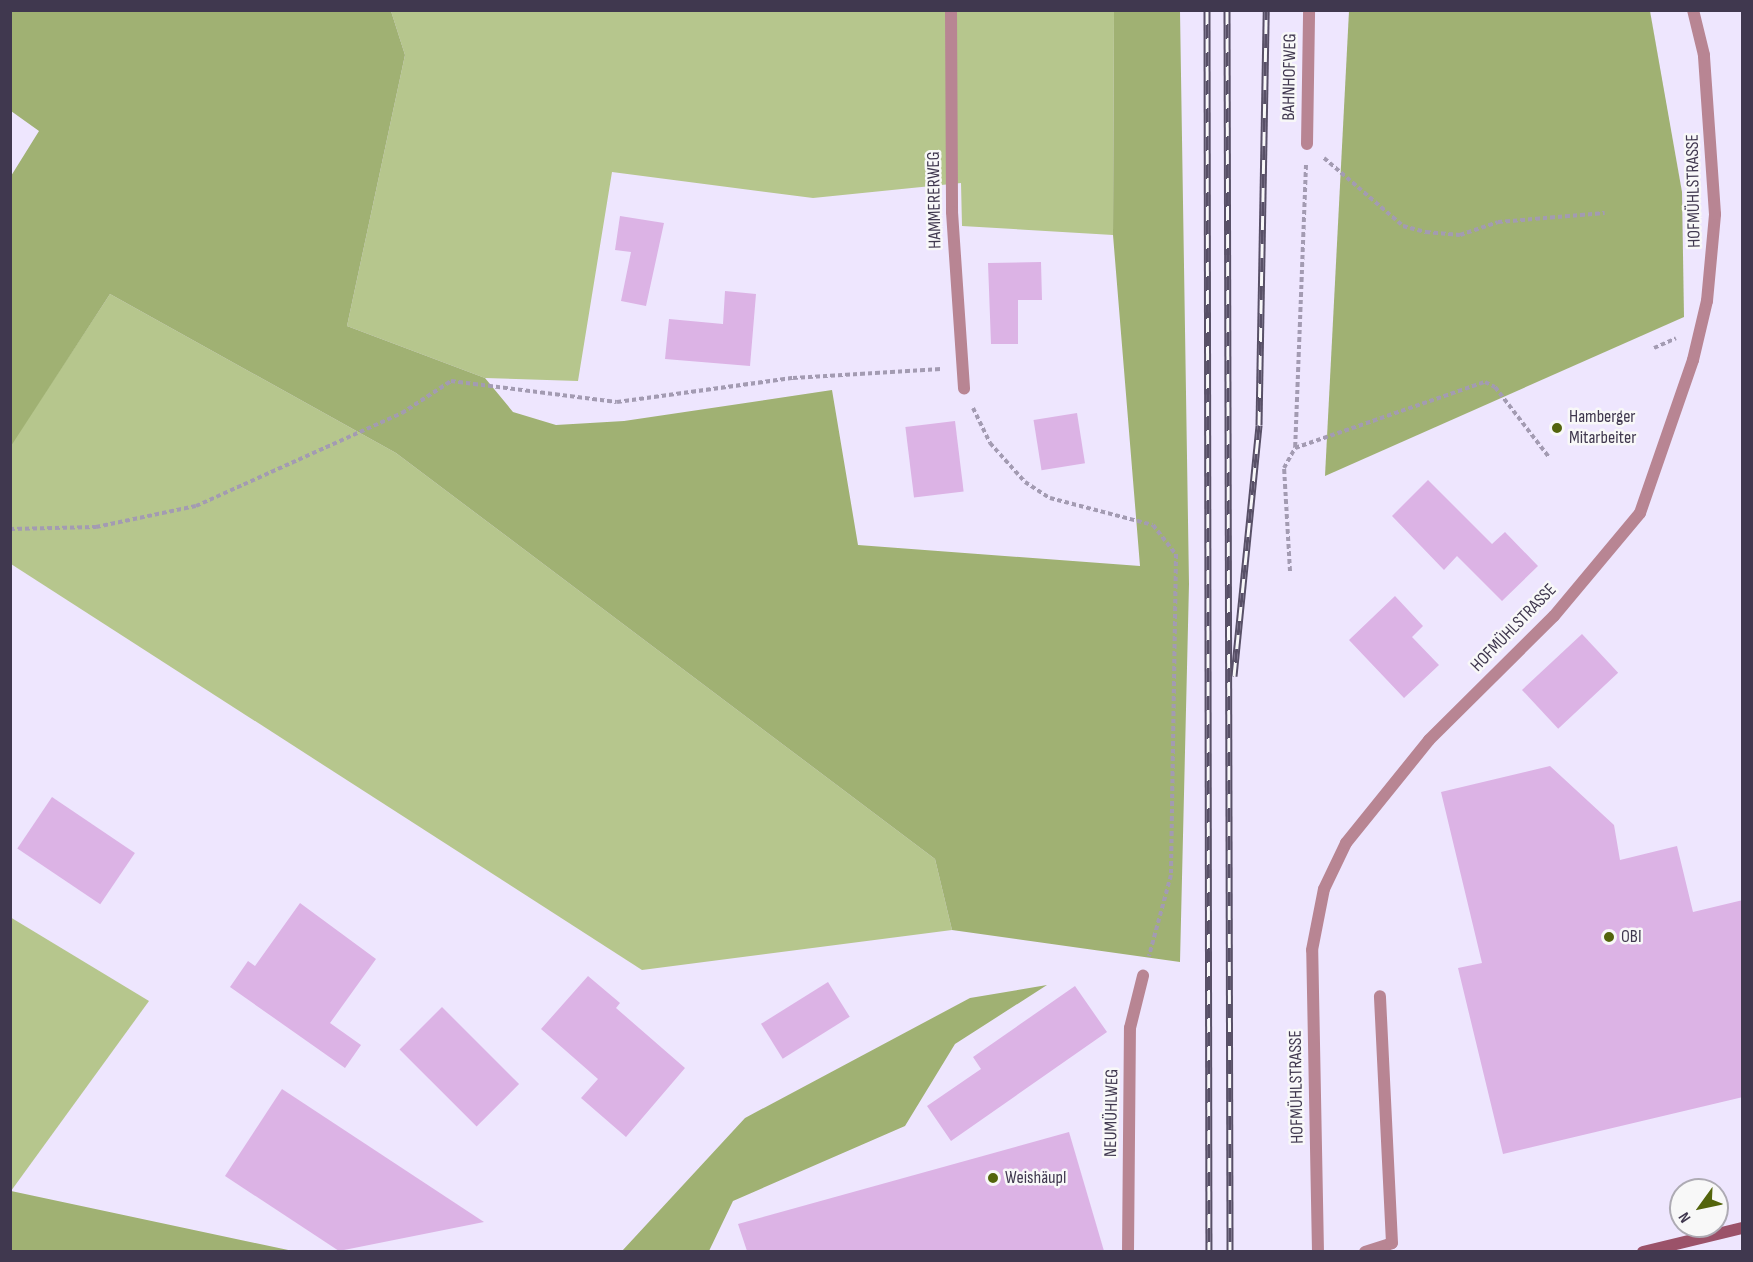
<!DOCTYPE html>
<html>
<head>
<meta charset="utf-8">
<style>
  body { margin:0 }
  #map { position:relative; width:1753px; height:1262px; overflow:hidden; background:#eee6fe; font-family:"Sofia Sans Condensed",sans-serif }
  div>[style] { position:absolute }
  .green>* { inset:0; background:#b6c68d }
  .forest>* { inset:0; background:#a0b173 }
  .building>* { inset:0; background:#dcb3e5; transform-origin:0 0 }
  .path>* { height:4px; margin-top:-2px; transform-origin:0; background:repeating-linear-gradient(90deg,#a39bb2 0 4.5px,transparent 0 7.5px) }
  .lane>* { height:12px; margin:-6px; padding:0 6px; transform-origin:6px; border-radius:6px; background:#b88593 }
  .street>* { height:12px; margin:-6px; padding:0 6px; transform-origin:6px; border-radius:6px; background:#b88593 }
  .secondary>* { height:12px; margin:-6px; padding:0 6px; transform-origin:6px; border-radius:6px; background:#9b5269 }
  .rail>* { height:7px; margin-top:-3.5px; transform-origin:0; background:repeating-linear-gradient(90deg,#f8f8f8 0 14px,#585067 0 28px); box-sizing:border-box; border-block:2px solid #585067 }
  .dots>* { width:16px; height:16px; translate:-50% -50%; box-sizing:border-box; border:3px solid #f8f8f8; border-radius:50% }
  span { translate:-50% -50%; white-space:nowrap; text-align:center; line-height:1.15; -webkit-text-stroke:5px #f8f8f8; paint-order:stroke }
  .street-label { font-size:18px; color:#40384f }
  .poi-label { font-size:18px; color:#40384f }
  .left { translate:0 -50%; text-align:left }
  .frame { position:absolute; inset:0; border:12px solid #40384f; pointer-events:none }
  .north { position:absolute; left:1669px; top:1178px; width:60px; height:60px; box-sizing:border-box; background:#f8f8f8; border:2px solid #aeabb4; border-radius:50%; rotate:237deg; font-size:16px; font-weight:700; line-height:24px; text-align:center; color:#40384f }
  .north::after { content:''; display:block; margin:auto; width:21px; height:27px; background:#53640c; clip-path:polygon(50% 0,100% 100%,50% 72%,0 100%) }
</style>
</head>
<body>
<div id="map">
  <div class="green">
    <i style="clip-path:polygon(391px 11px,1114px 11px,1113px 235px,962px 226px,961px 183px,813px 198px,612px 172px,578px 381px,485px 378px,347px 326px,405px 55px)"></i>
    <i style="clip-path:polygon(110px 294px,396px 453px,935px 859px,952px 930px,642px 970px,11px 564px,10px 446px)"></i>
    <i style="clip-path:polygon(10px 917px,149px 1001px,11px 1191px,10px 1190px)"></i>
  </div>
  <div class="forest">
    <i style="clip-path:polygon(11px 10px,391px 11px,405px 55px,347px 326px,485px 378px,513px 412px,556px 425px,624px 421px,832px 390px,858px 545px,1140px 566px,1113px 235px,1114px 11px,1180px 11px,1189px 584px,1180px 962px,952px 930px,935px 859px,396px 453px,110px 294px,11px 446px,11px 176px,39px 131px,11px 111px)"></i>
    <i style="clip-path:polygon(1349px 11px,1650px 11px,1682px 192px,1684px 317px,1325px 476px)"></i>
    <i style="clip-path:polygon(1047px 985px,955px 1044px,905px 1126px,733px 1201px,709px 1251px,622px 1251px,745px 1118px,970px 998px)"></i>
    <i style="clip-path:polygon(11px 1190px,11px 1191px,293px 1251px,11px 1251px)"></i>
  </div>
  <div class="building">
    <i style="clip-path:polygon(620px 216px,664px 223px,646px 306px,621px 301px,631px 252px,615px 250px)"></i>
    <i style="clip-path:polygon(1041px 262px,1042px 300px,1018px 300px,1018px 344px,991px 344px,988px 263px)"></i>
    <i style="clip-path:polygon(725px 291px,756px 294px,750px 366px,665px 359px,669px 319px,723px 324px)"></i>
    <i style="left:1077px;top:413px;width:51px;height:44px;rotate:81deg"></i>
    <i style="left:955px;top:421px;width:71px;height:50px;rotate:83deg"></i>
    <i style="clip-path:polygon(1428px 480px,1492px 544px,1505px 532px,1538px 566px,1502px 601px,1457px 556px,1444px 570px,1392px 516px)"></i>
    <i style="clip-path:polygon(1395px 596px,1423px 626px,1412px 637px,1439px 665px,1404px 698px,1349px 640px)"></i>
    <i style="left:1582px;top:634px;width:53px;height:82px;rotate:47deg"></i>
    <i style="clip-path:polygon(1550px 766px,1614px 825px,1620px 860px,1677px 846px,1693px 912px,1743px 900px,1743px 1097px,1503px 1154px,1458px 968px,1482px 963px,1441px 792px)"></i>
    <i style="left:52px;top:797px;width:100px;height:62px;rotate:34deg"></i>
    <i style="clip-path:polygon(300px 903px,376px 959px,330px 1023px,361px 1045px,345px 1068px,230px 987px,248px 961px,255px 966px)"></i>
    <i style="clip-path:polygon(588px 976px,620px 1003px,616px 1008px,685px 1068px,626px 1137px,581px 1098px,598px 1079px,541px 1029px)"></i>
    <i style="left:828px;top:982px;width:41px;height:79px;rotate:58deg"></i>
    <i style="clip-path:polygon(1075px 986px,1107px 1032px,951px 1141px,927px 1106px,981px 1069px,973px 1057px)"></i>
    <i style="left:442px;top:1007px;width:109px;height:60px;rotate:45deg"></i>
    <i style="clip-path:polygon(282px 1089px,484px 1222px,339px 1251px,225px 1176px)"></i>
    <i style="clip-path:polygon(1069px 1132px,1104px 1251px,747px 1251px,738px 1224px)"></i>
  </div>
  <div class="path">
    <i style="left:1324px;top:158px;width:104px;rotate:40.7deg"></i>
    <i style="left:1403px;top:226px;width:24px;rotate:15deg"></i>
    <i style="left:1426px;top:232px;width:34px;rotate:5deg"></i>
    <i style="left:1460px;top:235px;width:40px;rotate:-18.9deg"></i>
    <i style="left:1498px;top:222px;width:107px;rotate:-4.8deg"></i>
    <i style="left:1306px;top:165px;width:283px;rotate:92.2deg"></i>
    <i style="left:1295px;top:448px;width:201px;rotate:-19.2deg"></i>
    <i style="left:1485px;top:382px;width:11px;rotate:27deg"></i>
    <i style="left:1495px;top:387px;width:88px;rotate:52.4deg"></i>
    <i style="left:1654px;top:348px;width:24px;rotate:-24deg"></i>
    <i style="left:973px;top:408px;width:39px;rotate:64deg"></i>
    <i style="left:990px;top:443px;width:52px;rotate:48.1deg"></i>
    <i style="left:1025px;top:482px;width:30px;rotate:33deg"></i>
    <i style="left:1050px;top:498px;width:106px;rotate:14.7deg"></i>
    <i style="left:1153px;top:525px;width:37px;rotate:52deg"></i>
    <i style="left:1176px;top:554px;width:321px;rotate:90.9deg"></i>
    <i style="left:1171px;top:875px;width:84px;rotate:105.2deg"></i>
    <i style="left:10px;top:529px;width:86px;rotate:-1.3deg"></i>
    <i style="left:96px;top:527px;width:102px;rotate:-11.9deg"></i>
    <i style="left:196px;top:506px;width:226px;rotate:-24.3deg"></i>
    <i style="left:402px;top:413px;width:59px;rotate:-33.1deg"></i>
    <i style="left:451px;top:381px;width:167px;rotate:7.2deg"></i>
    <i style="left:617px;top:402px;width:178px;rotate:-7.8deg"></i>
    <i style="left:793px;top:378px;width:148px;rotate:-3.5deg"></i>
    <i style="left:1290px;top:571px;width:103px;rotate:-93.3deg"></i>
    <i style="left:1284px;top:468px;width:23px;rotate:-61deg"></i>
  </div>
  <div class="lane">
    <i style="left:1307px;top:144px;width:134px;rotate:-89.1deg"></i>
    <i style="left:1365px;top:1252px;width:28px;rotate:-18deg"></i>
    <i style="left:1392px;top:1243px;width:247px;rotate:-92.8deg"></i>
  </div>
  <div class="street">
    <i style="left:951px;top:10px;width:202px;rotate:89.7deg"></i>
    <i style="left:952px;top:212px;width:177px;rotate:86.1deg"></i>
    <i style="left:1128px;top:1252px;width:224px;rotate:-89.5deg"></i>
    <i style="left:1130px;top:1028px;width:54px;rotate:-76deg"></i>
    <i style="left:1318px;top:1252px;width:302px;rotate:-91.1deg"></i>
    <i style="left:1312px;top:950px;width:62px;rotate:-78.9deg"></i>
    <i style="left:1324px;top:889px;width:51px;rotate:-64.4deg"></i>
    <i style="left:1346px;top:843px;width:132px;rotate:-51.1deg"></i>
    <i style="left:1429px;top:740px;width:176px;rotate:-44.8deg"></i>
    <i style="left:1554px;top:616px;width:134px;rotate:-50.1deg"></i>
    <i style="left:1640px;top:513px;width:162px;rotate:-70.9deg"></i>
    <i style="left:1693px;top:360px;width:61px;rotate:-76.7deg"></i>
    <i style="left:1707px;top:301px;width:87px;rotate:-84.7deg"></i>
    <i style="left:1715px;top:214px;width:159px;rotate:-94deg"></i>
    <i style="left:1704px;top:55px;width:46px;rotate:-103.7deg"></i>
  </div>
  <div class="secondary">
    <i style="left:1643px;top:1252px;width:102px;rotate:-13.6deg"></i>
  </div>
  <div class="rail">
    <i style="left:1207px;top:10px;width:1242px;rotate:89.91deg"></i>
    <i style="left:1227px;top:10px;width:1242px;rotate:89.86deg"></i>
    <i style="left:1234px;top:676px;width:252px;rotate:-84.3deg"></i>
    <i style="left:1259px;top:425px;width:415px;rotate:-89deg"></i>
  </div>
  <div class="dots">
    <i style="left:1557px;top:428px;background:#53640c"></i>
    <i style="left:1609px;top:937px;background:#53640c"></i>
    <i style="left:993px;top:1178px;background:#53640c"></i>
  </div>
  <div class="street-label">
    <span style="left:1290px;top:77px;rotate:-89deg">BAHNHOFWEG</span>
    <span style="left:1694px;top:191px;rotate:-91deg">HOFMÜHLSTRASSE</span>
    <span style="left:935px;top:200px;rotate:-91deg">HAMMERERWEG</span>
    <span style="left:1514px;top:628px;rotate:-46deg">HOFMÜHLSTRASSE</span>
    <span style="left:1297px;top:1087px;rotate:-91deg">HOFMÜHLSTRASSE</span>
    <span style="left:1112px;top:1113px;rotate:-89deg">NEUMÜHLWEG</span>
  </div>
  <div class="poi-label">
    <span class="left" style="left:1569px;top:428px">Hamberger<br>Mitarbeiter</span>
    <span class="left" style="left:1621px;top:937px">OBI</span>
    <span class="left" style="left:1005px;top:1178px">Weishäupl</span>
  </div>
  <div class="frame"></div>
  <div class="north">N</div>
</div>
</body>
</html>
